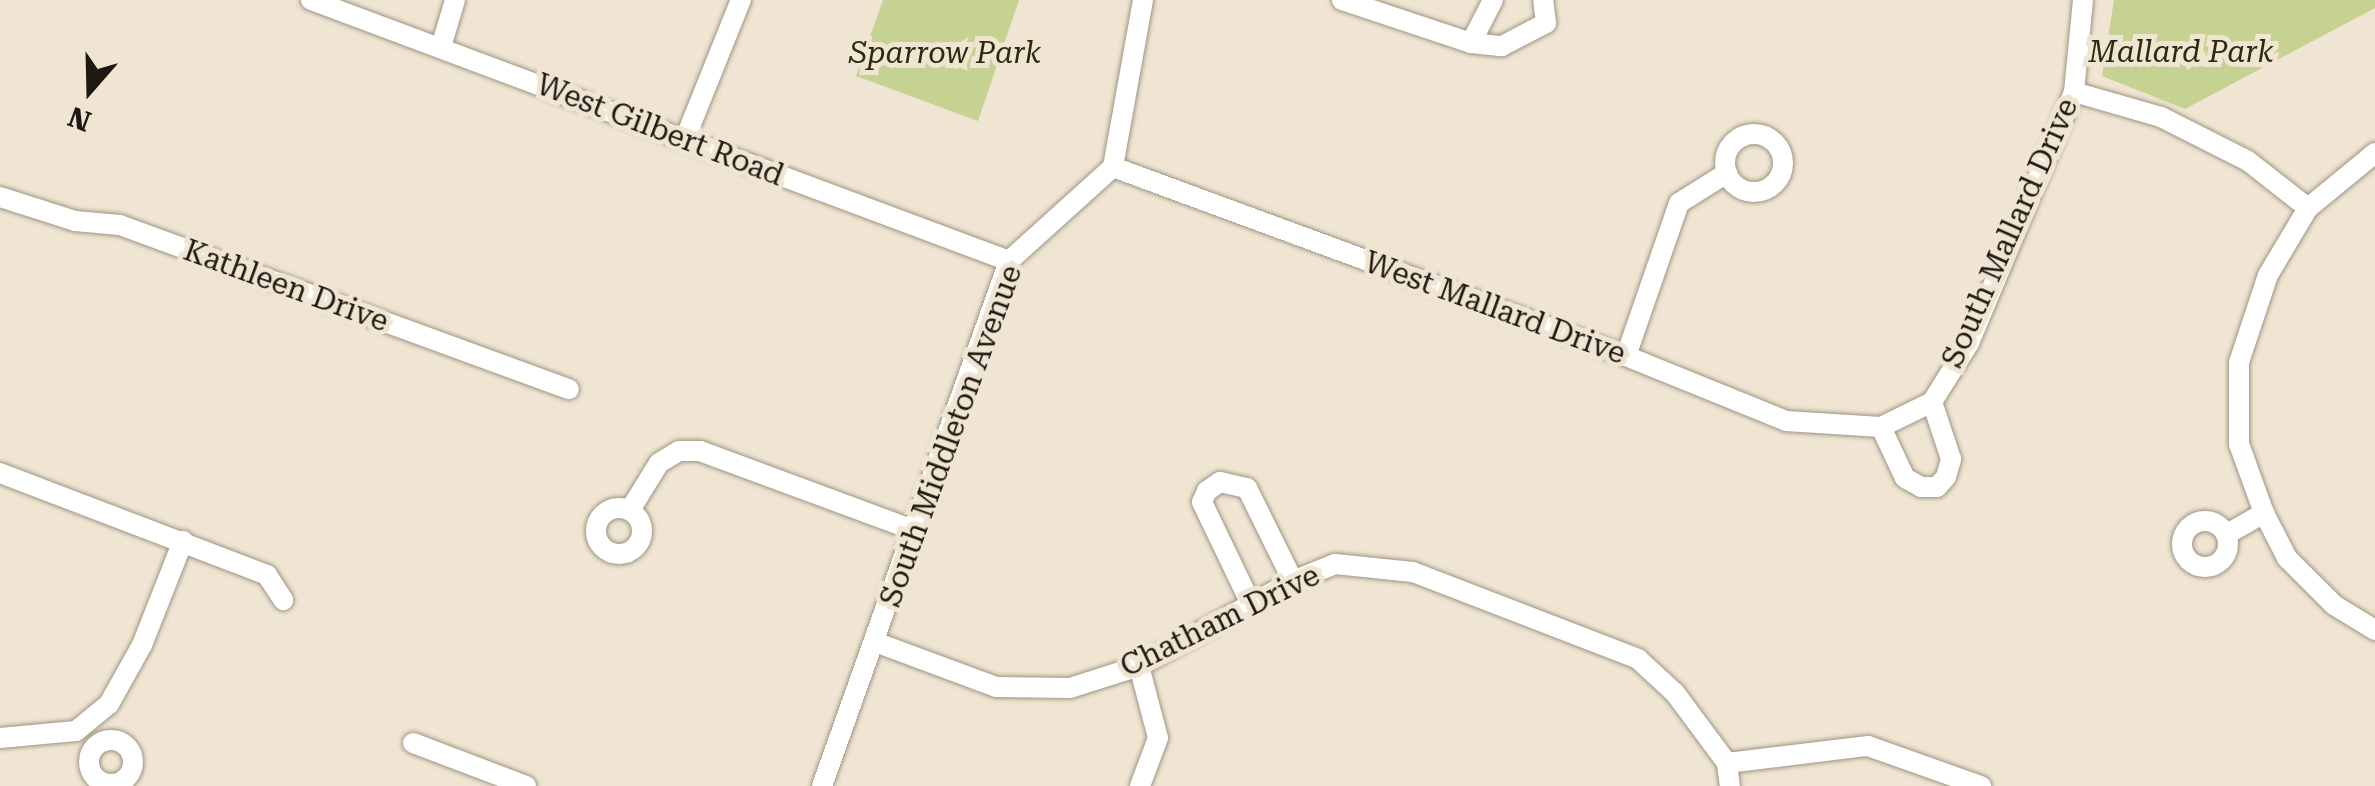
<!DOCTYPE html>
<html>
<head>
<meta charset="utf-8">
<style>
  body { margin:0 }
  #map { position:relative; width:2375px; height:786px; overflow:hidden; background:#efe5d2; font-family:"Roboto Serif",serif }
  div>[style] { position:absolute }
  .green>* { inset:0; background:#c6d292 }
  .roads { filter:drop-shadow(0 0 2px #9e9583) drop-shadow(0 0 2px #9e9583) }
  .minor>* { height:20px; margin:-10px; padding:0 10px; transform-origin:10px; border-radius:10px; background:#fff }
  .minor>.ring { margin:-10px; padding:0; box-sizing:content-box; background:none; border:20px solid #fff; border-radius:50% }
  span { translate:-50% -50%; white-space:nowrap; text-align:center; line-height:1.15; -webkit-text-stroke:10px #efe5d2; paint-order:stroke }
  .park-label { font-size:30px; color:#282d09; font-style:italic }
  .street-label { font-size:30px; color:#1d1912 }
  .north { position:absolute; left:40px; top:40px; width:100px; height:100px; -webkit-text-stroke:8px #efe5d2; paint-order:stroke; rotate:200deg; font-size:28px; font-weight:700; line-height:40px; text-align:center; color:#1d1912 }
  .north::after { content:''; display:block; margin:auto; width:35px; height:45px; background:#1d1912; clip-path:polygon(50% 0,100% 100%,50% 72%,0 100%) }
</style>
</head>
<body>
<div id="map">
  <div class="green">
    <i style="clip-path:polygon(883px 0,1019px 0,978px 121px,856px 76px)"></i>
    <i style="clip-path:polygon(2114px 0,2375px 0,2375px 8px,2185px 109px,2102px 76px)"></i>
  </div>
  <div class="roads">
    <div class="minor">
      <i style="left:311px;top:0;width:745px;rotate:20.5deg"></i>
      <i style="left:1342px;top:0;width:136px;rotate:18.4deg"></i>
      <i style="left:1471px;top:43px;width:31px;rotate:6deg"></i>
      <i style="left:1502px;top:46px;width:50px;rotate:-27.6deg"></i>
      <i style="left:1546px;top:23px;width:23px;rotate:-97deg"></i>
      <i style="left:1471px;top:43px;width:48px;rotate:-62.9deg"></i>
      <i style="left:441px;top:47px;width:49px;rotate:-73.4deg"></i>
      <i style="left:2074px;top:92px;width:91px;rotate:16deg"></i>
      <i style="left:2161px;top:117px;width:97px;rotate:26.8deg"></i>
      <i style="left:2248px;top:161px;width:76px;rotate:38.1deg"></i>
      <i class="ring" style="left:1725px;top:134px;width:38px;height:38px"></i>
      <i style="left:685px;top:139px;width:150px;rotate:-68.1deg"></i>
      <i style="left:2375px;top:153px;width:87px;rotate:140.6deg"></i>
      <i style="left:2308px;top:208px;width:78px;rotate:120.8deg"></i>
      <i style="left:2268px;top:275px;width:92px;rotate:108.4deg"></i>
      <i style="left:2239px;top:362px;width:82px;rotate:90deg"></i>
      <i style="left:2239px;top:444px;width:73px;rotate:70.1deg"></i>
      <i style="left:2264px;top:513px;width:51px;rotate:62.9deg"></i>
      <i style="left:2287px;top:558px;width:66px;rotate:45deg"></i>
      <i style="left:2334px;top:605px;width:48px;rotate:31.4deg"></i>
      <i style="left:1113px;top:167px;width:547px;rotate:20.22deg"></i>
      <i style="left:1626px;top:356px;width:173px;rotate:22.1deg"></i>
      <i style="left:1786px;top:421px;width:95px;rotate:3.6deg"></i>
      <i style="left:1881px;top:427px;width:57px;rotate:-26.1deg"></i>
      <i style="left:0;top:197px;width:79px;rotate:17.7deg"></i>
      <i style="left:75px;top:221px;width:45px;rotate:5.1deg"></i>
      <i style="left:120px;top:225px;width:478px;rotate:20.1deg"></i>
      <i style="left:1626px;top:356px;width:162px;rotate:-70.9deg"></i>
      <i style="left:1679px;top:203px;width:57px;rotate:-32deg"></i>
      <i style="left:1932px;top:402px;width:70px;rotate:-57.9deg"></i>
      <i style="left:1969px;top:343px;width:272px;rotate:-67.3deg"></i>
      <i style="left:2074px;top:92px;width:92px;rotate:-84.4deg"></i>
      <i style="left:1881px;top:427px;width:56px;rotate:64.8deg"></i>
      <i style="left:1905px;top:478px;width:18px;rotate:29deg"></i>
      <i style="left:1921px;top:487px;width:16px"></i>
      <i style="left:1937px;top:487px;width:13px;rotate:-48deg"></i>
      <i style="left:1946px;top:477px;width:19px;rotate:-74deg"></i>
      <i style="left:1951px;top:459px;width:60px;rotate:-108.4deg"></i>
      <i style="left:0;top:473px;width:286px;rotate:20.9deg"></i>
      <i style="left:267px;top:575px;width:30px;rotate:57deg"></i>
      <i class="ring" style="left:596px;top:508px;width:26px;height:26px"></i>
      <i style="left:630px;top:510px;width:55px;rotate:-58.3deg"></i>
      <i style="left:659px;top:463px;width:23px;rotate:-31deg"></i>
      <i style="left:679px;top:451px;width:21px"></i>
      <i style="left:700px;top:451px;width:228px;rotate:20.3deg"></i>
      <i class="ring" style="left:2182px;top:521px;width:26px;height:26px"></i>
      <i style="left:2227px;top:534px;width:43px;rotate:-29.6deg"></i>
      <i style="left:1251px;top:604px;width:113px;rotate:-115.7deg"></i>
      <i style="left:1202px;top:502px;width:12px;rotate:-66deg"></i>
      <i style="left:1207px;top:491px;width:16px;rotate:-35deg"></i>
      <i style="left:1220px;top:482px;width:28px;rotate:13deg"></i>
      <i style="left:1247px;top:488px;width:104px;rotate:63.7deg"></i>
      <i style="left:875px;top:642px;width:129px;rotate:20.4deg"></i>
      <i style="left:996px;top:687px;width:74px;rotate:0.8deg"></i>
      <i style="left:1070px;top:688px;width:72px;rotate:-17.7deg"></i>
      <i style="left:1139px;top:666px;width:176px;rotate:-28.9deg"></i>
      <i style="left:1293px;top:581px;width:45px;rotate:-22deg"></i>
      <i style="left:1335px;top:564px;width:78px;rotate:5.9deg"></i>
      <i style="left:1413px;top:572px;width:241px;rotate:21.1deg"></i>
      <i style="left:1638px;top:659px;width:50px;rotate:42.6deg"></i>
      <i style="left:1675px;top:693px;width:87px;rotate:53.4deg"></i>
      <i style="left:1727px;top:763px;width:23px;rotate:83deg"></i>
      <i style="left:1139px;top:666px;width:74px;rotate:75.2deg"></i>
      <i style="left:1158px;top:738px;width:51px;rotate:110.6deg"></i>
      <i style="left:0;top:738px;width:76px;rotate:-5.3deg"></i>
      <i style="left:76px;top:731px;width:43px;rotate:-39.3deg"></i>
      <i style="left:109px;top:704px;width:68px;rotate:-60.8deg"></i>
      <i style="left:142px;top:645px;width:112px;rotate:-68.5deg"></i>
      <i class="ring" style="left:89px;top:740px;width:24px;height:24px"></i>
      <i style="left:413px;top:743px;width:121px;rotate:20.8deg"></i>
      <i style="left:1727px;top:763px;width:142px;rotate:-6.9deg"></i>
      <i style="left:1868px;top:746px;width:120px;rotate:19.5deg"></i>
      <i style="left:822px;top:786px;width:557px;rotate:-70.39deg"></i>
      <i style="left:1009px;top:261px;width:140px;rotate:-42.1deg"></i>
      <i style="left:1113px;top:167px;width:170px;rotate:-79.8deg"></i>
    </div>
  </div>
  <div class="park-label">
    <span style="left:2181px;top:52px">Mallard Park</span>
    <span style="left:945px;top:53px">Sparrow Park</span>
  </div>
  <div class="street-label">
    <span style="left:660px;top:130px;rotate:21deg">West Gilbert Road</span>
    <span style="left:2010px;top:233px;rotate:-66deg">South Mallard Drive</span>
    <span style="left:286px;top:286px;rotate:20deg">Kathleen Drive</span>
    <span style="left:1495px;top:308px;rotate:20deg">West Mallard Drive</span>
    <span style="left:951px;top:436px;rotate:-70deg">South Middleton Avenue</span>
    <span style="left:1220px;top:621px;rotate:-26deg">Chatham Drive</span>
  </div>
  <div class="north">N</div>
</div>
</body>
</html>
